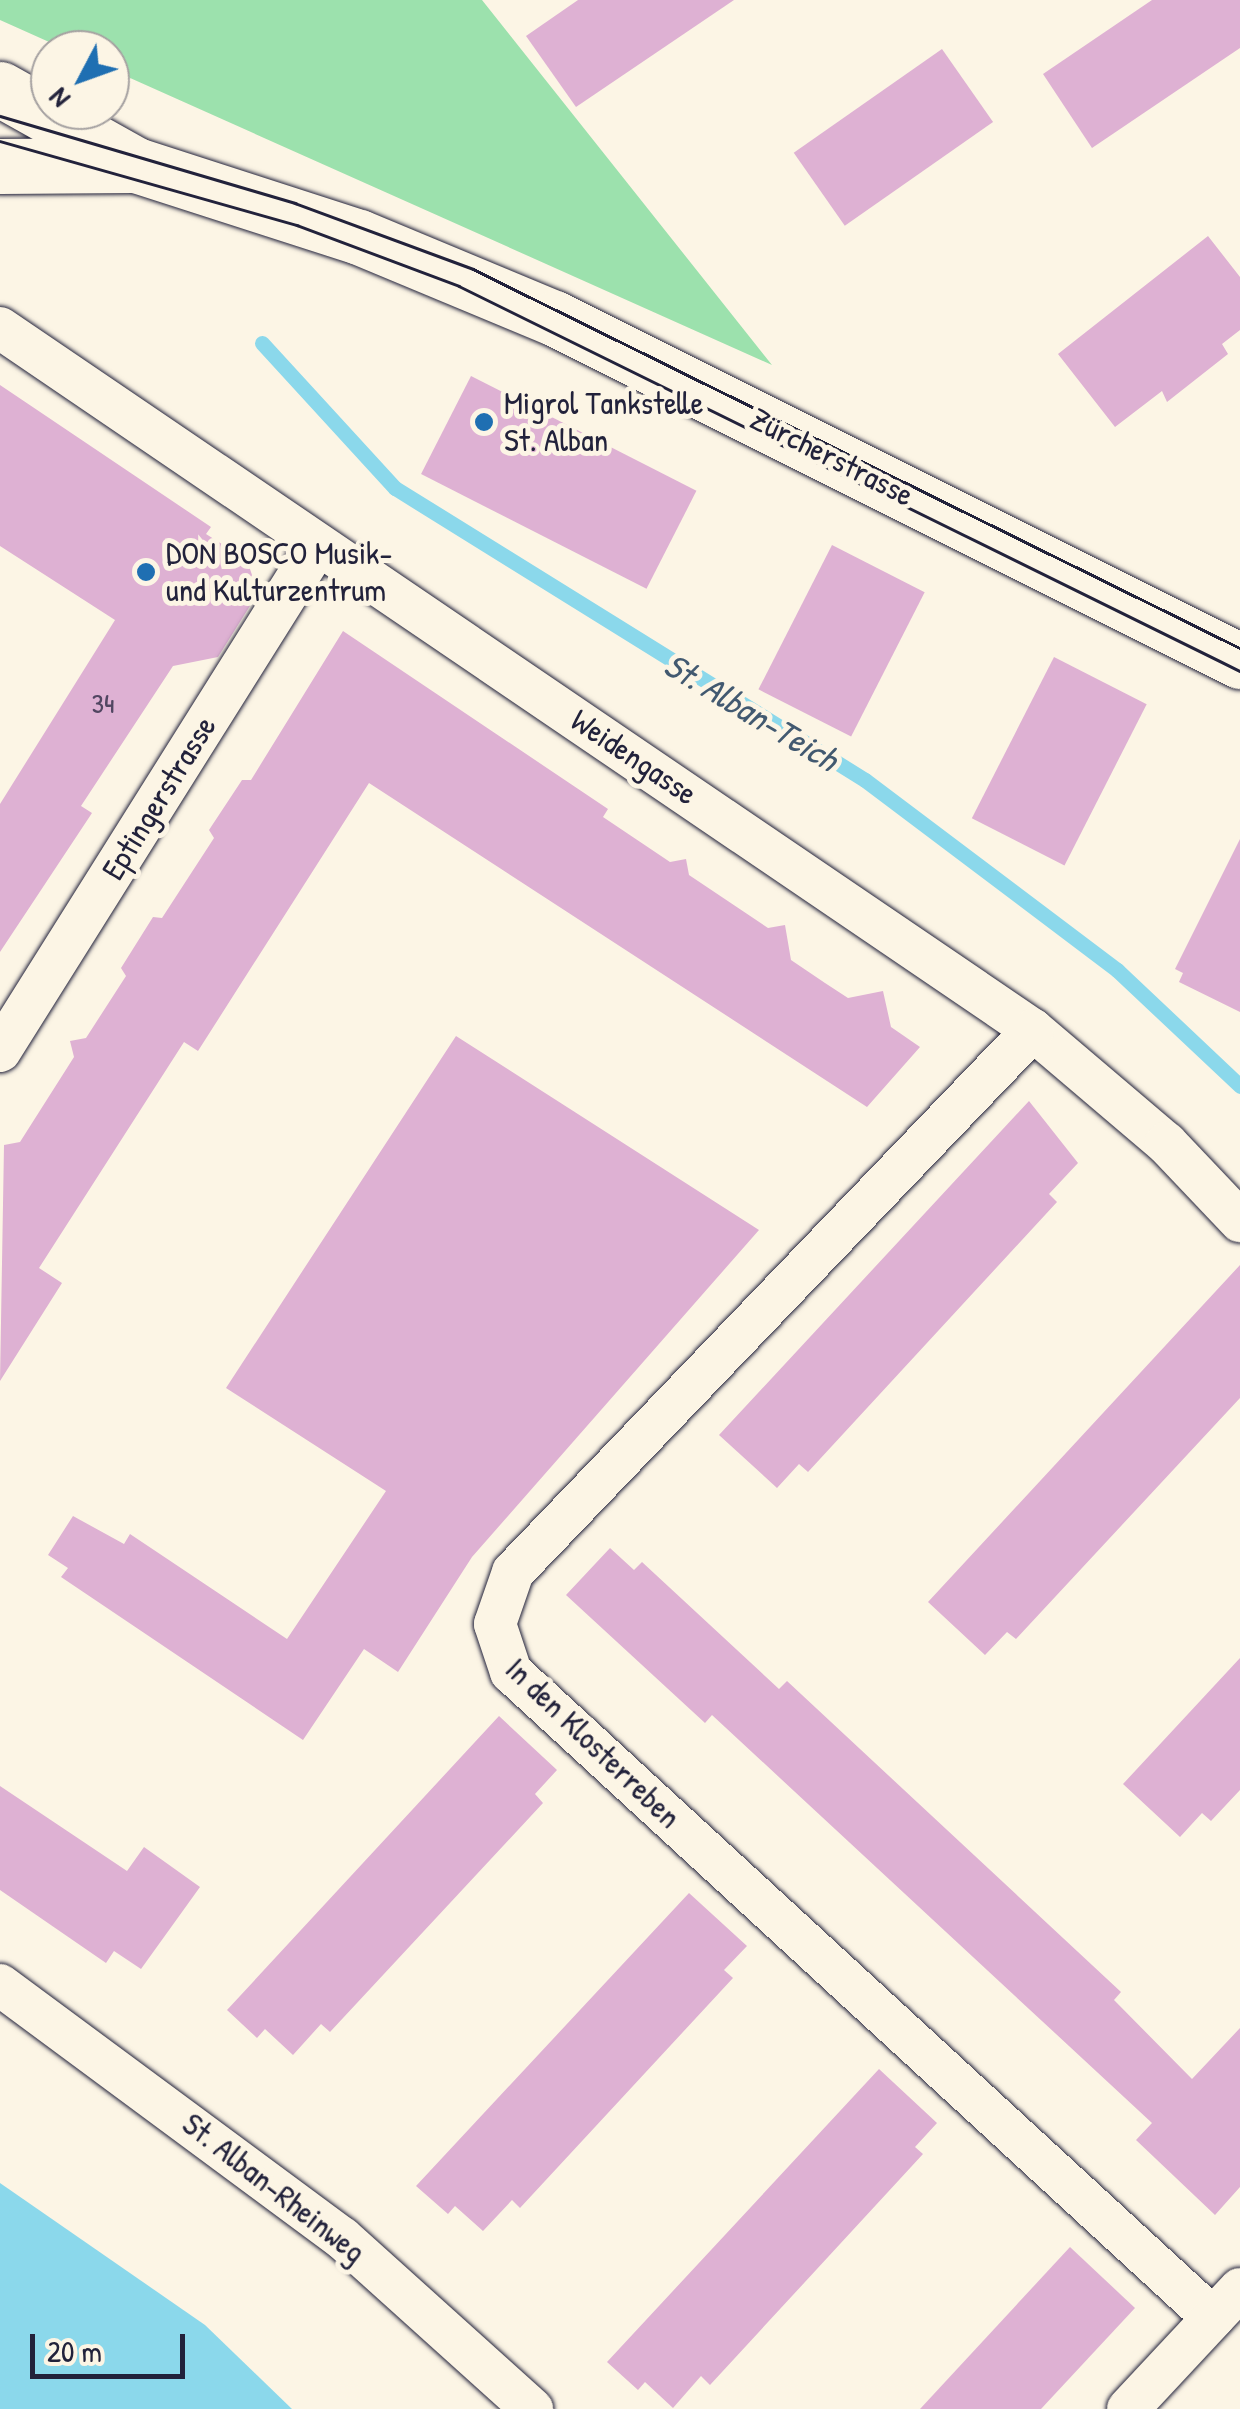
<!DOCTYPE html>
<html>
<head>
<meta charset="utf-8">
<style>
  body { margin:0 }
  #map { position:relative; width:1240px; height:2409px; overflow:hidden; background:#fcf5e5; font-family:"Patrick Hand",sans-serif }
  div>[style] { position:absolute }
  .green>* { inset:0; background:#9ce1ad }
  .water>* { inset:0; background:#8bd8eb }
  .stream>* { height:15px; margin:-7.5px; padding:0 7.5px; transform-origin:7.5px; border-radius:7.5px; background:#8bd8eb }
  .building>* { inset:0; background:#deb1d3; transform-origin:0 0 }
  .roads { filter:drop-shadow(0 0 2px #22223b) drop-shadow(0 0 2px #22223b) }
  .minor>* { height:42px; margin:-21px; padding:0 21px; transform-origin:21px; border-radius:21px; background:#fcf5e5 }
  .secondary>* { height:55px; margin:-27.5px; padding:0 27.5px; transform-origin:27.5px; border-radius:27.5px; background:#fcf5e5 }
  .tram>* { height:2.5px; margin:-1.25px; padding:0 1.25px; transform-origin:1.25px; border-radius:1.25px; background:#22223b }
  .dots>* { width:28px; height:28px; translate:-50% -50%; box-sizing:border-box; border:5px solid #fcf5e5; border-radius:50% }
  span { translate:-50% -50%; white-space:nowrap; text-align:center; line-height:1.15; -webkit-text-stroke:10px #fcf5e5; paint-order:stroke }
  .number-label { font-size:28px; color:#514661 }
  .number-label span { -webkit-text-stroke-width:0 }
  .poi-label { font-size:32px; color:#22223b }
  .left { translate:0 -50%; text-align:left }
  .street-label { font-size:32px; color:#22223b }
  .water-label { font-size:35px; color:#425970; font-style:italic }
  .north { position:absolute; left:30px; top:30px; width:100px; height:100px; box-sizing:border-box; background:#fcf5e5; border:2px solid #a5a1a1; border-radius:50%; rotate:229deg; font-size:28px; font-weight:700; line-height:40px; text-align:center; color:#22223b }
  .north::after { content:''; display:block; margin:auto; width:35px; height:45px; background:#1f6fb2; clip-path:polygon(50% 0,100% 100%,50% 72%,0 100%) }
  .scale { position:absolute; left:30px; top:2334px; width:155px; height:45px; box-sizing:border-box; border:5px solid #22223b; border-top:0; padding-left:12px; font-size:30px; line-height:35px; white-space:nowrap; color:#22223b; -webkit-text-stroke:8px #fcf5e5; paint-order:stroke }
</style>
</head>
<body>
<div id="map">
  <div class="green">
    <i style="clip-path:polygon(0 0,482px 0,772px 365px,110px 69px,110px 50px,67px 50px,0 20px)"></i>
  </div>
  <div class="water">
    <i style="clip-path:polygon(0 2183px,205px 2325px,292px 2409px,0 2409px)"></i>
  </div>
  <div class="stream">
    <i style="left:262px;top:343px;width:197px;rotate:47.5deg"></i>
    <i style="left:395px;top:488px;width:553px;rotate:31.85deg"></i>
    <i style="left:865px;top:780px;width:316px;rotate:37deg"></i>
    <i style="left:1117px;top:970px;width:169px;rotate:43.3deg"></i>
  </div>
  <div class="building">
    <i style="clip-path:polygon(578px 0,734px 0,576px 107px,526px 36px)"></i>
    <i style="clip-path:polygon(1152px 0,1240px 0,1240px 48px,1092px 148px,1043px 74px)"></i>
    <i style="left:942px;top:49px;width:89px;height:181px;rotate:55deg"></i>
    <i style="clip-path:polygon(1208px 236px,1240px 277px,1240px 330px,1222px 344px,1228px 354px,1167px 402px,1162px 391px,1115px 427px,1058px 354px)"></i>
    <i style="left:471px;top:376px;width:253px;height:110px;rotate:27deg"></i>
    <i style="clip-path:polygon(0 385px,211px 527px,206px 534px,247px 560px,258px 593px,218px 657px,173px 666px,81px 806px,92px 813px,0 952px,0 804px,115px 620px,0 546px)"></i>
    <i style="left:832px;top:545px;width:104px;height:162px;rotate:27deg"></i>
    <i style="clip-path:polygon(343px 631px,608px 809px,603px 817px,670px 862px,686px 859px,689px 875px,768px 928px,785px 925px,791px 960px,825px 983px,848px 998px,883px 991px,891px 1027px,920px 1047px,867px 1107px,369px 783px,198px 1051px,184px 1042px,39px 1268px,62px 1283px,0 1381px,4px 1145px,20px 1142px,74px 1057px,70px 1041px,86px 1038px,126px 976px,121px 968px,153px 917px,162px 918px,214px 838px,209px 830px,242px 780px,251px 780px)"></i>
    <i style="left:1054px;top:657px;width:104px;height:181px;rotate:27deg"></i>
    <i style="clip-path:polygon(1240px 839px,1240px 1012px,1179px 982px,1183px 973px,1175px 969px)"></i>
    <i style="clip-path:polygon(456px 1036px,759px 1230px,472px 1557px,398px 1672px,364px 1649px,303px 1740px,61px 1577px,68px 1568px,48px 1555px,73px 1516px,124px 1544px,130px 1534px,287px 1639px,386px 1491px,226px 1388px)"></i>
    <i style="clip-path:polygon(1029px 1101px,1078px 1163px,1049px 1194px,1057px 1202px,808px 1472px,799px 1464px,777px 1488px,719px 1435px)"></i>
    <i style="clip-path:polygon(1240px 1265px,1240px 1398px,1016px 1639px,1007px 1632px,985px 1655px,928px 1602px)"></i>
    <i style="clip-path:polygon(610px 1548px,634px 1570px,642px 1562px,779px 1689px,787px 1681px,1121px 1992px,1114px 2000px,1192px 2079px,1240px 2028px,1240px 2187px,1215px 2215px,1136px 2140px,1152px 2123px,712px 1715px,705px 1723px,566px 1595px)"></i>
    <i style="clip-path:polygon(1240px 1658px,1240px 1790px,1211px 1821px,1202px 1813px,1180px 1837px,1123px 1784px)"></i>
    <i style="clip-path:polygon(499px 1716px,557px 1770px,535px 1794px,543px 1803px,330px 2032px,321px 2024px,293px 2055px,265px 2029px,257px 2038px,227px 2010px)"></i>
    <i style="clip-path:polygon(0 1786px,127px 1871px,144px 1847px,200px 1887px,141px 1969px,114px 1951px,106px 1963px,0 1890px)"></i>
    <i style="clip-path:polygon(689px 1893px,747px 1946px,724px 1970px,733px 1978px,520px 2208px,512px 2200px,483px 2231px,455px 2206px,448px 2214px,416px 2186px)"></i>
    <i style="clip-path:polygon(879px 2069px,937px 2123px,915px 2147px,923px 2154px,710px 2385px,701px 2376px,673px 2408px,645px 2382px,638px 2390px,607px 2362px)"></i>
    <i style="clip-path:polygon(1070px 2247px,1135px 2308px,1041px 2409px,920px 2409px)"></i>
  </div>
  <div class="roads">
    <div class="minor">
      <i style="left:0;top:328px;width:1249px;rotate:34.2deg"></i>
      <i style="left:1033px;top:1030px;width:175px;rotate:40.4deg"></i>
      <i style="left:1166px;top:1143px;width:108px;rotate:46.5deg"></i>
      <i style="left:1033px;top:1030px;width:751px;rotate:133.81deg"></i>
      <i style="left:513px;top:1572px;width:55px;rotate:109.1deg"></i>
      <i style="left:495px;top:1624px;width:51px;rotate:71.6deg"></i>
      <i style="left:511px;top:1672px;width:954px;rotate:42.62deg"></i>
      <i style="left:0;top:1051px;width:596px;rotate:-57.88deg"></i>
      <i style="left:0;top:1985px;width:425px;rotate:36.5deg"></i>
      <i style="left:342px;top:2238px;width:256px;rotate:42deg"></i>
      <i style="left:1128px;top:2409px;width:164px;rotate:-47deg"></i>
    </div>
    <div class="secondary">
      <i style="left:0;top:89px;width:156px;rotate:29.2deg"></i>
      <i style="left:136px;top:165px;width:234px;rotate:17.9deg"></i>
      <i style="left:359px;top:237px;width:211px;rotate:22.6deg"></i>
      <i style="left:554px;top:318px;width:767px;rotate:26.57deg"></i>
      <i style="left:0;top:166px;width:132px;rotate:-0.4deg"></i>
    </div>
  </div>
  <div class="tram">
    <i style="left:0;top:116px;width:308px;rotate:16.4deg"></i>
    <i style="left:295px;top:203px;width:190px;rotate:20.3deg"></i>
    <i style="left:473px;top:269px;width:856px;rotate:26.3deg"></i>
    <i style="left:0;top:141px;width:309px;rotate:15.8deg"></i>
    <i style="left:297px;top:225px;width:173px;rotate:20.6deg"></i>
    <i style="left:459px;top:286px;width:871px;rotate:26.24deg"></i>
  </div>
  <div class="dots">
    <i style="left:484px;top:422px;background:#1f6fb2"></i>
    <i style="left:146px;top:572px;background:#1f6fb2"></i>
  </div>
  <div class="number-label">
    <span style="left:103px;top:703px">34</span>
  </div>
  <div class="poi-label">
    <span class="left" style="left:504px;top:422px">Migrol Tankstelle<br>St. Alban</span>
    <span class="left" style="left:166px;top:572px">DON BOSCO Musik-<br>und Kulturzentrum</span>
  </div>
  <div class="street-label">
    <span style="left:832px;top:457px;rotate:27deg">Zürcherstrasse</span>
    <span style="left:634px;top:757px;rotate:34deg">Weidengasse</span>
    <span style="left:159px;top:798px;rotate:-58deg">Eptingerstrasse</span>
    <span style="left:593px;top:1743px;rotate:44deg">In den Klosterreben</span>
    <span style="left:274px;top:2188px;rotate:38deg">St. Alban-Rheinweg</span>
  </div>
  <div class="water-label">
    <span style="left:751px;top:712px;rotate:31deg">St. Alban-Teich</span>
  </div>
  <div class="north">N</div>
  <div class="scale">20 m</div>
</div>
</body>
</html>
